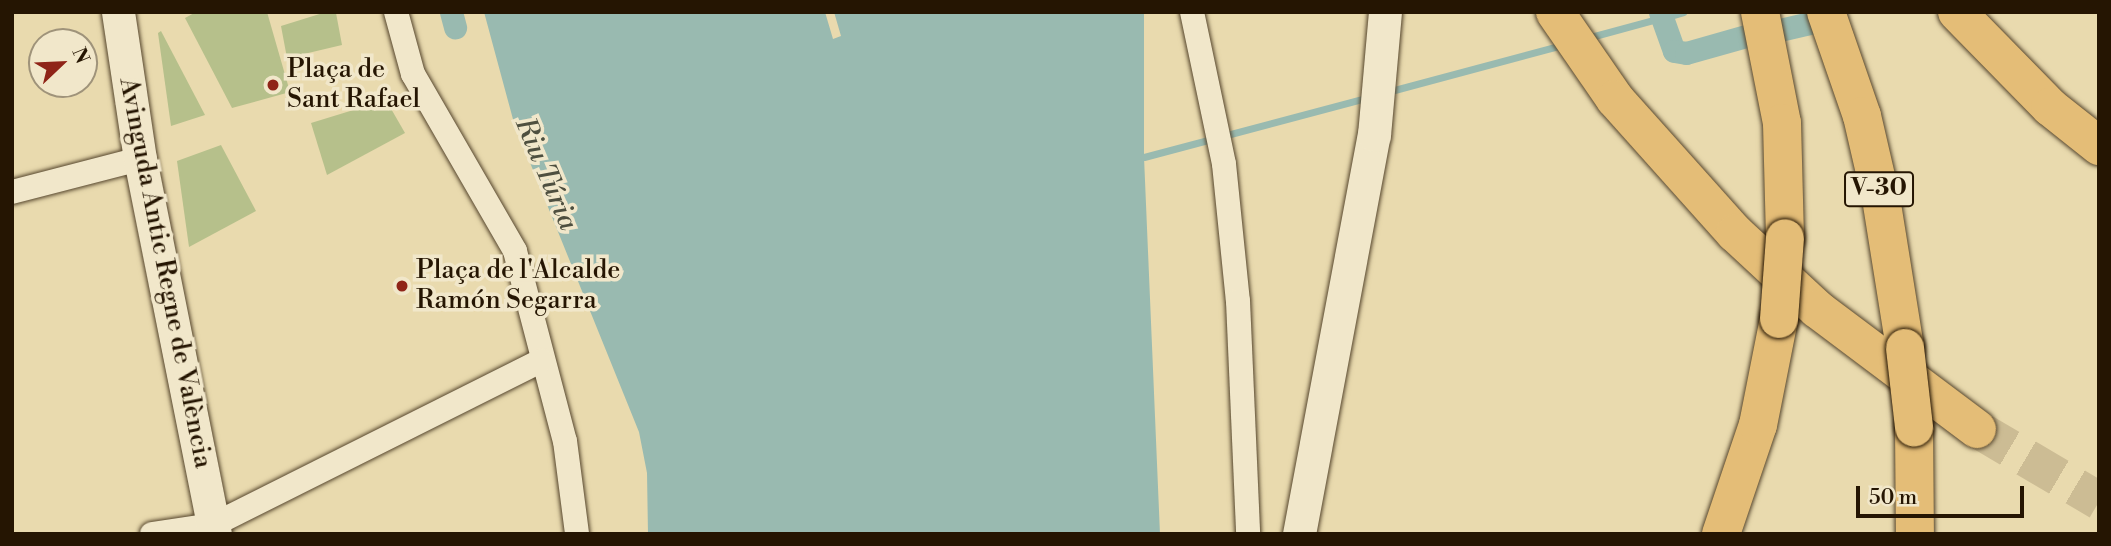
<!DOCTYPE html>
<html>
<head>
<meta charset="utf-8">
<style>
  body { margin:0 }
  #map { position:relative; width:2111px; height:546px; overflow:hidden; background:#e9daae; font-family:"Libre Bodoni",serif }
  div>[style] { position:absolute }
  .green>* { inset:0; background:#b6c08b }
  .water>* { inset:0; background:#99bab0 }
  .stream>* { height:7px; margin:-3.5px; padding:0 3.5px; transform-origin:3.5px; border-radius:3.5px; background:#99bab0 }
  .canal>* { height:23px; margin:-11.5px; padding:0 11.5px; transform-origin:11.5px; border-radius:11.5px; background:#99bab0 }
  .highway-tunnel>* { height:38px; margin-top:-19px; transform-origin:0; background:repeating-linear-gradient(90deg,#ccbc94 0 38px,transparent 0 57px) }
  .roads { filter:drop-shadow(0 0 2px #56462d) drop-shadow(0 0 2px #56462d) }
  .street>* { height:24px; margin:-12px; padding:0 12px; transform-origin:12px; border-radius:12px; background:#f1e7ca }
  .secondary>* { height:33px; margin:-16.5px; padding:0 16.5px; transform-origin:16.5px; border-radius:16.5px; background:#f1e7ca }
  .highway>* { height:38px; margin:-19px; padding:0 19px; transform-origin:19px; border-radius:19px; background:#e4bd77 }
  .bridges { filter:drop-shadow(0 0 2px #251502) drop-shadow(0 0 2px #251502) }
  .highway-bridge>* { height:38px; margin:-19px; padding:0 19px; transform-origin:19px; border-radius:19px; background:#e4bd77 }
  .dots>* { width:19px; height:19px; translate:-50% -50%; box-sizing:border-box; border:4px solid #f1e7ca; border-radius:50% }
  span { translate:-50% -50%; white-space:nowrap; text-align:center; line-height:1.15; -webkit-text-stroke:7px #f1e7ca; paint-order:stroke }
  .shield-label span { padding:2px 5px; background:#f1e7ca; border:2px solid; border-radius:5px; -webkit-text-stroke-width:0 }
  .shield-label { font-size:24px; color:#251502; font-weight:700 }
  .poi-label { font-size:26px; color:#251502 }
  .left { translate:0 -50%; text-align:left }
  .street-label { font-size:26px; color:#251502 }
  .water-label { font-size:28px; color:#4e4f3f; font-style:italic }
  .frame { position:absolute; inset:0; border:14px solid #251502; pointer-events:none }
  .north { position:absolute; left:28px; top:28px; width:70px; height:70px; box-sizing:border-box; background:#f1e7ca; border:2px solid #9f937a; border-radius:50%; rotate:67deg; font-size:19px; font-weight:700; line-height:28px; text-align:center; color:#251502 }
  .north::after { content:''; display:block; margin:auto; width:24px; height:32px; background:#8f2418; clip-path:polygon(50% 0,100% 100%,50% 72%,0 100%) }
  .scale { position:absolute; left:1856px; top:486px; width:168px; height:32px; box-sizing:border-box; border:4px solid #251502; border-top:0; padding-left:9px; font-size:21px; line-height:24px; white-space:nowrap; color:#251502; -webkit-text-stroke:5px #f1e7ca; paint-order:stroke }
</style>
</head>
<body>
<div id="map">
  <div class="green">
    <i style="clip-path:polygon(196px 12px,267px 12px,290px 92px,232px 108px,185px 18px)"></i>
    <i style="clip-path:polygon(326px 12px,336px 13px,342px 45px,287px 58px,281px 26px)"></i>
    <i style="clip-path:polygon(161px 31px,205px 115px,171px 126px,158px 33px)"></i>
    <i style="clip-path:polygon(386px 100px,405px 133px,327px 175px,311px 123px)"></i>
    <i style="clip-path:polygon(221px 145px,256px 211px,189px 247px,177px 161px)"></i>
  </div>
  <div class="water">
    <i style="clip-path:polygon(484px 12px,825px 12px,833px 39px,841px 36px,834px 12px,1144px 12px,1144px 157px,1160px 534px,648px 534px,647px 473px,639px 432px,514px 123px)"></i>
  </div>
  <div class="stream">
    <i style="left:1667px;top:17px;width:17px;rotate:-17deg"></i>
    <i style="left:1587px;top:38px;width:73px;rotate:-15.2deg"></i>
    <i style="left:1387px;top:92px;width:181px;rotate:-15deg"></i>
    <i style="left:1144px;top:157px;width:233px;rotate:-14.9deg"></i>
  </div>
  <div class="canal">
    <i style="left:451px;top:12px;width:16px;rotate:75deg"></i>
    <i style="left:1660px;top:12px;width:41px;rotate:70.3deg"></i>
    <i style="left:1674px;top:51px;width:12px;rotate:9deg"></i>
    <i style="left:1686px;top:53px;width:62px;rotate:-15.8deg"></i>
    <i style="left:1784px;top:29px;width:31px;rotate:-13deg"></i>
  </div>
  <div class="highway-tunnel">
    <i style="left:1977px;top:429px;width:142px;rotate:30.5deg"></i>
  </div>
  <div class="roads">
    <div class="street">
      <i style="left:396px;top:12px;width:64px;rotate:74.7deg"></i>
      <i style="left:413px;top:74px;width:204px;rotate:60deg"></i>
      <i style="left:515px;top:251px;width:196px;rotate:75.3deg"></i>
      <i style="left:565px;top:441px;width:94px;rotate:82.6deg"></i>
      <i style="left:1192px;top:12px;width:155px;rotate:78.1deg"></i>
      <i style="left:1224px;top:164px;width:138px;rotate:84.2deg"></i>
      <i style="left:1238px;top:301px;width:233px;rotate:87.5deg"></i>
      <i style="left:12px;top:192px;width:132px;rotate:-14.5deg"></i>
      <i style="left:152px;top:534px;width:62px;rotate:-8.4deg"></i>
      <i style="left:213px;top:525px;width:367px;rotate:-26.6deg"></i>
    </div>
    <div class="secondary">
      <i style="left:118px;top:12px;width:149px;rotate:81.5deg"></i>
      <i style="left:140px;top:159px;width:382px;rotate:78.7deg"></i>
      <i style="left:1299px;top:534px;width:406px;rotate:-79.4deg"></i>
      <i style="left:1374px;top:135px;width:123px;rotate:-84.9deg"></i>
    </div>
    <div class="highway">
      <i style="left:1555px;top:12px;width:106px;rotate:55.4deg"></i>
      <i style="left:1615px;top:99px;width:180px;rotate:48.2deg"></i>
      <i style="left:1735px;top:233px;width:112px;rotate:42.8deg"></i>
      <i style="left:1817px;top:309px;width:200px;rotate:36.9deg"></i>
      <i style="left:1760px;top:12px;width:113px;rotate:78.8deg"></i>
      <i style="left:1782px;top:123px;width:115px;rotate:88.5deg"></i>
      <i style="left:1826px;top:12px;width:110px;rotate:70.9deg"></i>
      <i style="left:1862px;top:116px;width:84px;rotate:77deg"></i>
      <i style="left:1881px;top:198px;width:152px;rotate:80.9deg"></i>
      <i style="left:1957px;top:12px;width:133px;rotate:45.6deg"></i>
      <i style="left:2050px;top:107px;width:63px;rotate:38.5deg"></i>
      <i style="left:1914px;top:427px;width:107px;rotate:89.5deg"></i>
      <i style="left:1721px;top:534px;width:115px;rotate:-71.3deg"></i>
      <i style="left:1758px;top:425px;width:108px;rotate:-78.8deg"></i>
    </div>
  </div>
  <div class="bridges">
    <div class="highway-bridge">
      <i style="left:1779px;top:319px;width:81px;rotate:-85.8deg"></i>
      <i style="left:1905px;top:348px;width:80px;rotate:83.5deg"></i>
    </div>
  </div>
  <div class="dots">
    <i style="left:273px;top:85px;background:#8f2418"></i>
    <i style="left:402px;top:286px;background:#8f2418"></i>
  </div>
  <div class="shield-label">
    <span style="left:1879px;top:189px">V-30</span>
  </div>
  <div class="poi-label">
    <span class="left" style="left:287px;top:85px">Plaça de<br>Sant Rafael</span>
    <span class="left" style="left:416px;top:286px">Plaça de l'Alcalde<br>Ramón Segarra</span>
  </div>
  <div class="street-label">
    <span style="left:165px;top:273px;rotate:79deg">Avinguda Antic Regne de València</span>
  </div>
  <div class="water-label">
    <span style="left:546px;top:174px;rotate:67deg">Riu Túria</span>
  </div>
  <div class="frame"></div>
  <div class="north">N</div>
  <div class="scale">50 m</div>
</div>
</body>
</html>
